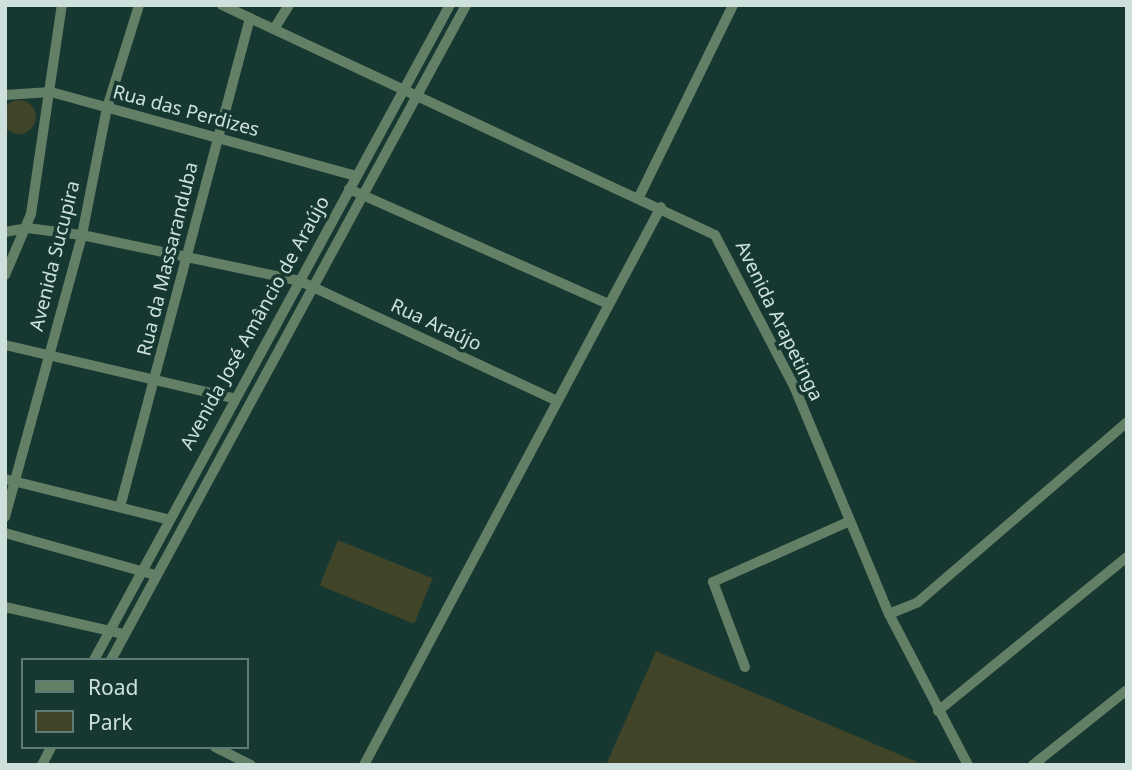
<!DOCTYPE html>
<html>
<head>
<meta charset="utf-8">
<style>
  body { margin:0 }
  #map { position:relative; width:1132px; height:770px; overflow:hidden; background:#163831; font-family:"Noto Sans",sans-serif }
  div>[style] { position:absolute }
  .green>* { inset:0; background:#40452a; transform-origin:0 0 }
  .round { border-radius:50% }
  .minor>* { height:10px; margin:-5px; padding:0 5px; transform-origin:5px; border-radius:5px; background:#637f66 }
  span { translate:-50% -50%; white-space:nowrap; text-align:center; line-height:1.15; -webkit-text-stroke:7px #163831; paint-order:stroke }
  .street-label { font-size:19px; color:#cde0db }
  .frame { position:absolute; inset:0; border:7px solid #cde0db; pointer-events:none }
  .legend { position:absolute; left:21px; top:658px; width:228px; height:91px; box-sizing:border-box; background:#163831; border:2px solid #5f7b75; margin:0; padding:9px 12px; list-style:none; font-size:21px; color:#cde0db }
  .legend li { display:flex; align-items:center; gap:14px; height:35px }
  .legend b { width:35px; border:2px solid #5f7b75 }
</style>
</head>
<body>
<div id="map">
  <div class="green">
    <i class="round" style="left:2px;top:100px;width:34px;height:34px"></i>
    <i style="left:338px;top:540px;width:102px;height:49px;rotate:22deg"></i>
    <i style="clip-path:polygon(656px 651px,924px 765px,606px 765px)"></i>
  </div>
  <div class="minor">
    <i style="left:222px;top:5px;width:544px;rotate:25.01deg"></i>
    <i style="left:715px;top:235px;width:170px;rotate:62.4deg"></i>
    <i style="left:794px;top:386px;width:247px;rotate:67.4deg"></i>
    <i style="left:889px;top:614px;width:170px;rotate:62.4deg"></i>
    <i style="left:274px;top:29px;width:28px;rotate:-58deg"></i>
    <i style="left:5px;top:95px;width:46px;rotate:-3.7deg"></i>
    <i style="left:51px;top:92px;width:316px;rotate:15.4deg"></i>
    <i style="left:349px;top:189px;width:284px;rotate:23.9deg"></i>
    <i style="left:639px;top:197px;width:214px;rotate:-63.9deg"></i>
    <i style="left:5px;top:232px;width:22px;rotate:-10deg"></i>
    <i style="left:27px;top:228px;width:55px;rotate:7.3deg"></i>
    <i style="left:82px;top:235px;width:223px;rotate:11.9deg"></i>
    <i style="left:300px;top:281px;width:284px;rotate:25deg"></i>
    <i style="left:5px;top:275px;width:66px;rotate:-66.9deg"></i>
    <i style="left:31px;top:214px;width:211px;rotate:-81.6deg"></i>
    <i style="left:5px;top:345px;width:234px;rotate:13.1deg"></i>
    <i style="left:5px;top:479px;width:167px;rotate:13.9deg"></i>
    <i style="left:120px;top:507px;width:506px;rotate:-75.11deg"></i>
    <i style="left:5px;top:517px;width:292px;rotate:-74.7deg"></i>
    <i style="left:82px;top:235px;width:129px;rotate:-78.9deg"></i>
    <i style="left:107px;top:108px;width:108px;rotate:-72.7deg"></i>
    <i style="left:5px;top:533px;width:156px;rotate:15.6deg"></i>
    <i style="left:5px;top:607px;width:122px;rotate:12.8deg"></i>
    <i style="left:889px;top:614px;width:31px;rotate:-22deg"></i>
    <i style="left:918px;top:602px;width:276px;rotate:-40.7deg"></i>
    <i style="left:94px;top:660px;width:745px;rotate:-61.48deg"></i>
    <i style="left:111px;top:660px;width:745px;rotate:-61.54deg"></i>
    <i style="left:745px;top:667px;width:91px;rotate:-110.6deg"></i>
    <i style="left:713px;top:582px;width:150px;rotate:-24deg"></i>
    <i style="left:938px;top:711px;width:244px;rotate:-39.2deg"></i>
    <i style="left:215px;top:747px;width:40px;rotate:26.6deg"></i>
    <i style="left:42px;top:765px;width:20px;rotate:-63deg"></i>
    <i style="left:364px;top:765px;width:632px;rotate:-61.98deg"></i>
    <i style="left:1033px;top:765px;width:120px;rotate:-38.6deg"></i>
  </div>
  <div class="street-label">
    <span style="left:186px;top:111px;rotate:15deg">Rua das Perdizes</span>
    <span style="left:55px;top:256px;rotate:-76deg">Avenida Sucupira</span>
    <span style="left:168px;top:259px;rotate:-76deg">Rua da Massaranduba</span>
    <span style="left:779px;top:321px;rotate:64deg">Avenida Arapetinga</span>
    <span style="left:255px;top:323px;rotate:-61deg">Avenida José Amâncio de Araújo</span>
    <span style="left:436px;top:325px;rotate:25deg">Rua Araújo</span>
  </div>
  <div class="frame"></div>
  <ul class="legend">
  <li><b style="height:9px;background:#637f66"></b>Road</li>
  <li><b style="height:19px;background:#40452a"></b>Park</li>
  </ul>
</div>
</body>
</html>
